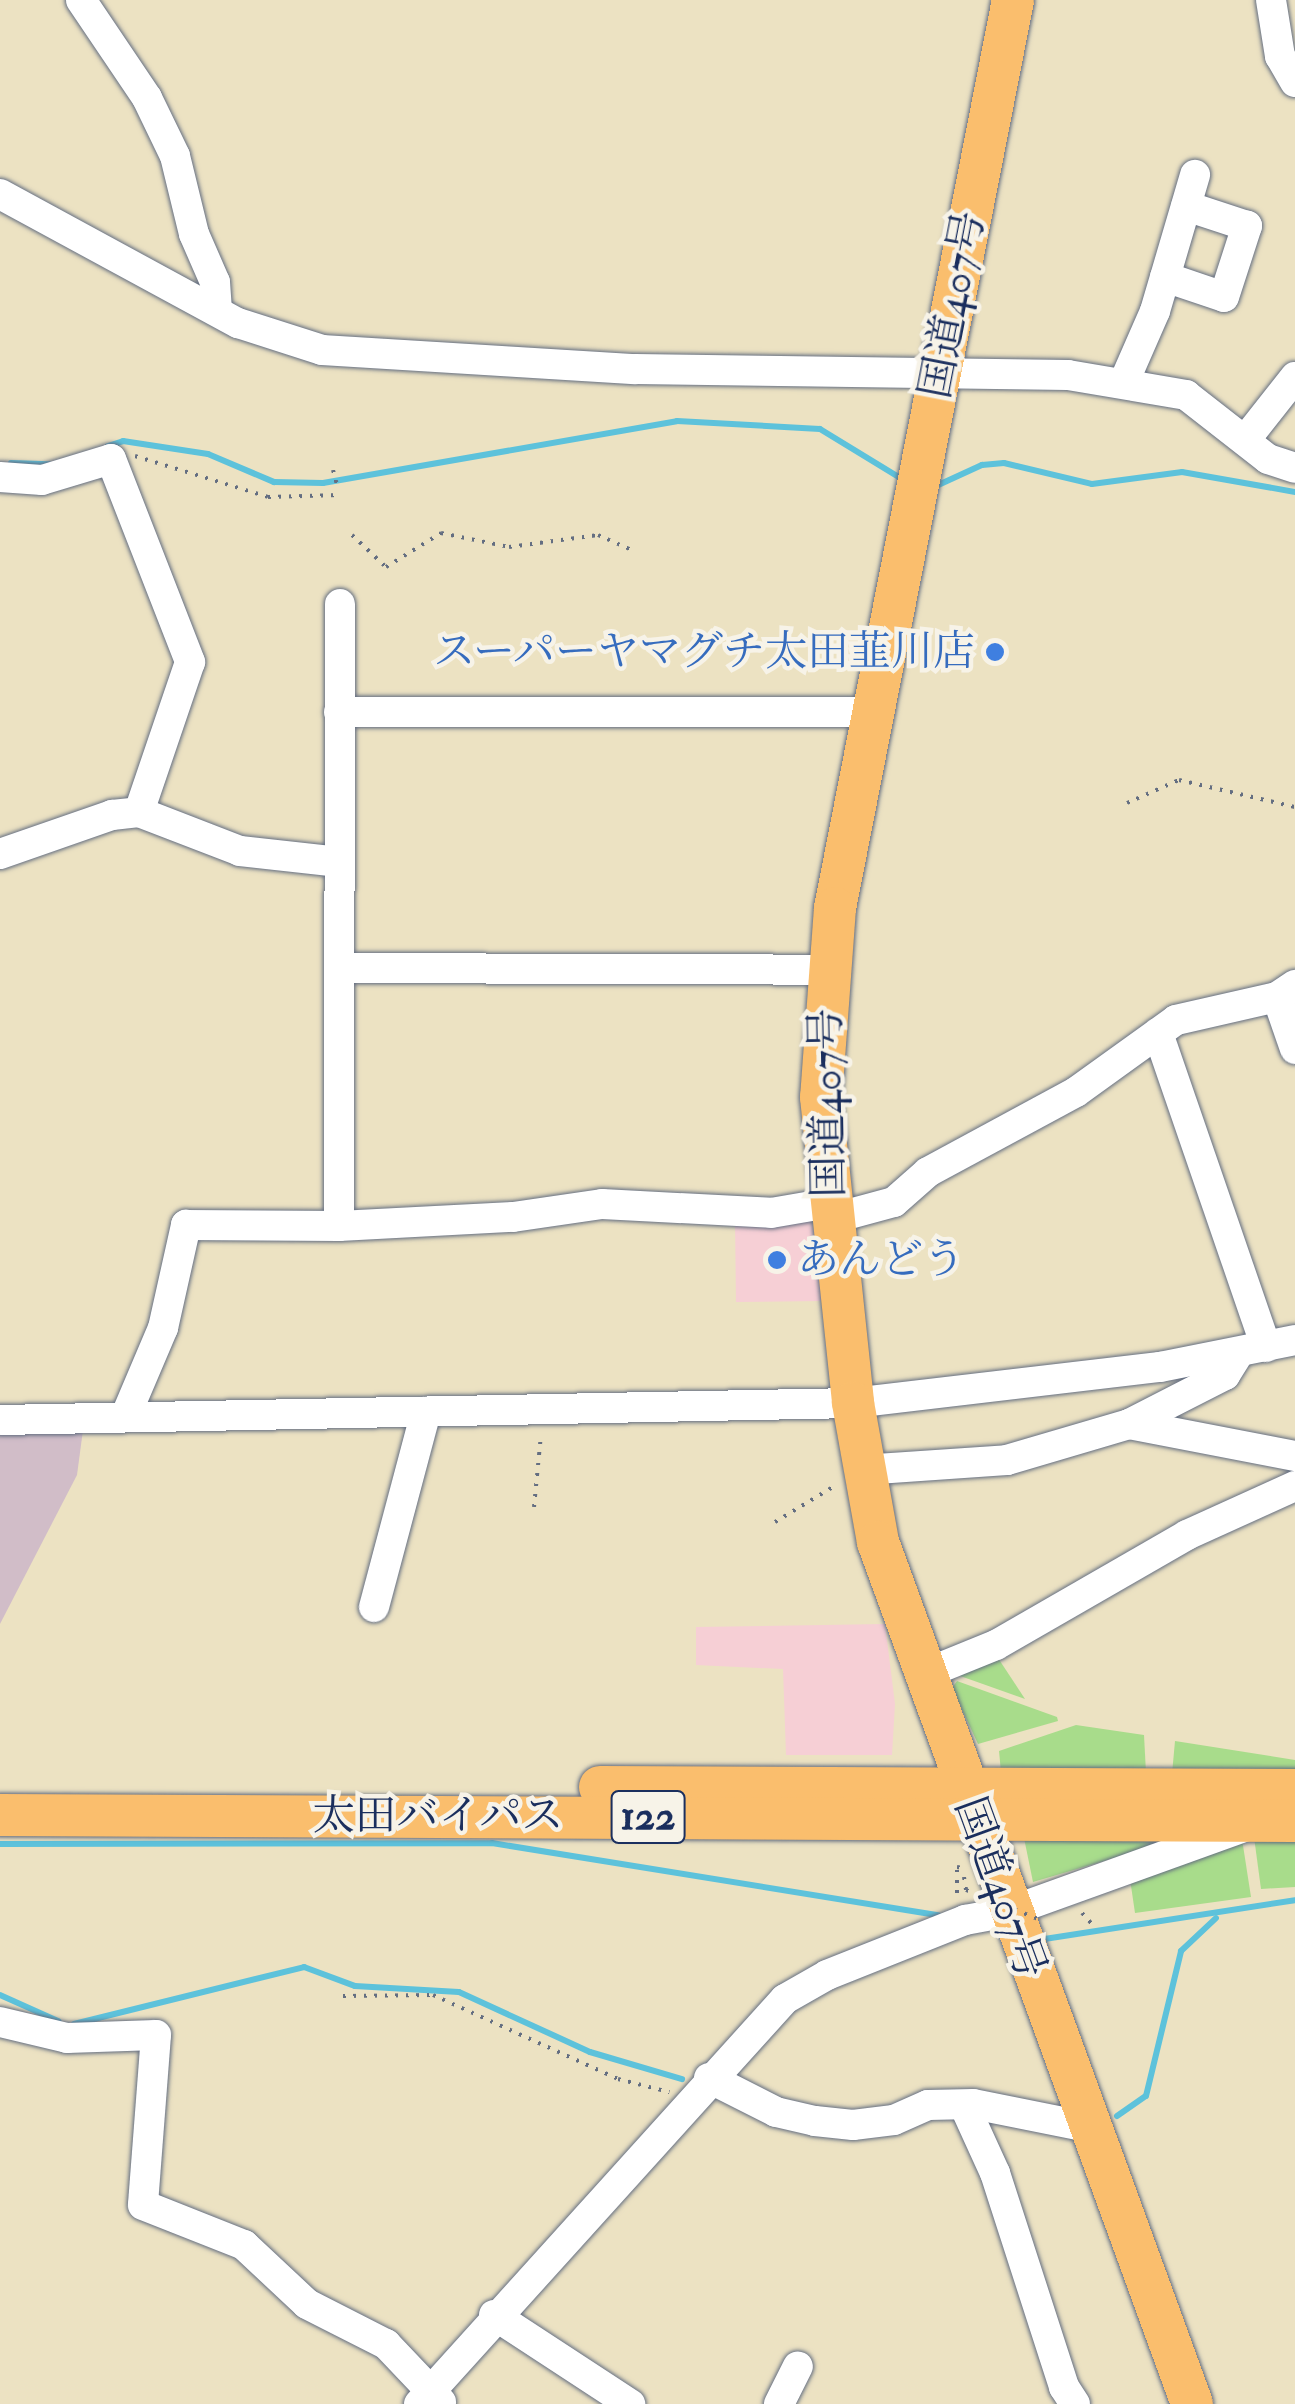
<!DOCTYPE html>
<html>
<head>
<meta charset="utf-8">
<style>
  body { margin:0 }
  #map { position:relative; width:1295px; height:2404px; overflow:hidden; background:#ece2c2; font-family:"IM FELL Double Pica","Noto Serif JP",serif }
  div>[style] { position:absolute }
  .built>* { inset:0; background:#f6cfd5 }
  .industrial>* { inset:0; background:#d1bdc8 }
  .green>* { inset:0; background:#a8dc8b }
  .stream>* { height:6px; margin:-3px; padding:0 3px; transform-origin:3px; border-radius:3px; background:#5dc2db }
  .path>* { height:4px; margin-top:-2px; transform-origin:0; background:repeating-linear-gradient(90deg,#646e81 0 2.5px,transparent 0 10.5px) }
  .roads { filter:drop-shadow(0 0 2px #646e81) drop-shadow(0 0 2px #646e81) }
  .minor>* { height:30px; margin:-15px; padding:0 15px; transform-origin:15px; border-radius:15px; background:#fff }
  .highway>* { height:42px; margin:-21px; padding:0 21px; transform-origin:21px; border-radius:21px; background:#fabe6d }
  .path-bridge>* { height:4px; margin-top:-2px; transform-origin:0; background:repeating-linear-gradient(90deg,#646e81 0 2.5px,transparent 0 10.5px) }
  .dots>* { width:28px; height:28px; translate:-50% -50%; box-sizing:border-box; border:5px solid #f7f3e8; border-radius:50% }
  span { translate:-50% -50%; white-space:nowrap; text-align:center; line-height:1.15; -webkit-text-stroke:9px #f7f3e8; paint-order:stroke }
  .shield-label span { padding:2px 8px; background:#f7f3e8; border:2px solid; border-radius:8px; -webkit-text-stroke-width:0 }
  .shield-label { font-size:40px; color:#1b2f5e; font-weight:700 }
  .street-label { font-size:42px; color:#1b2f5e }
  .shop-label { font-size:42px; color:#366cbe }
  .right { translate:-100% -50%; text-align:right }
  .left { translate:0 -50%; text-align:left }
</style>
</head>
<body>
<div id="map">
  <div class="built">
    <i style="clip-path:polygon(811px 1214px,823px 1301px,736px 1302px,735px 1219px)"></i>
    <i style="clip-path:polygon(885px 1624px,895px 1704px,892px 1755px,786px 1755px,783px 1669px,696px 1665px,696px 1627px)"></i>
  </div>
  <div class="industrial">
    <i style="clip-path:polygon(83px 1430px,77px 1475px,0 1624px,0 1435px)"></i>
  </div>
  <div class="green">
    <i style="clip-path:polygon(998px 1658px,1025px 1699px,949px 1672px)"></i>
    <i style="clip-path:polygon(957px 1681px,1057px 1717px,1058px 1721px,978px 1744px,952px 1688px)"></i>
    <i style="clip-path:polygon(1076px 1725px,1144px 1735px,1146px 1773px,1001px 1772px,999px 1751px)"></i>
    <i style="clip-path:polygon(1175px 1741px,1295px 1760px,1295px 1776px,1172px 1774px)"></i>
    <i style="clip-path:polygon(1295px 1835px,1295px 1887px,1261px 1889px,1254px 1837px)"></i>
    <i style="clip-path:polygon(1024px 1838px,1182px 1838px,1033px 1882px)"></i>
    <i style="clip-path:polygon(1242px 1839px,1251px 1897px,1135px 1913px,1130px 1879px)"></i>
  </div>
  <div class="stream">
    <i style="left:108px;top:446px;width:16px;rotate:-18deg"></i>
    <i style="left:123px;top:441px;width:86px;rotate:8.7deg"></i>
    <i style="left:208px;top:454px;width:72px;rotate:23deg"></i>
    <i style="left:274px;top:482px;width:49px;rotate:1.2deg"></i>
    <i style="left:323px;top:483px;width:359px;rotate:-9.9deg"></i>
    <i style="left:677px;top:421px;width:143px;rotate:3.2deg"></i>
    <i style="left:820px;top:429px;width:96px;rotate:31.4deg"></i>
    <i style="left:11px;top:463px;width:38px;rotate:2deg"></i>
    <i style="left:936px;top:486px;width:51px;rotate:-24.5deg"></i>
    <i style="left:982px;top:465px;width:22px;rotate:-5deg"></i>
    <i style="left:1004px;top:463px;width:90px;rotate:13.4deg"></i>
    <i style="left:1092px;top:484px;width:91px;rotate:-7.6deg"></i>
    <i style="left:1182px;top:472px;width:115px;rotate:10deg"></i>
    <i style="left:0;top:1844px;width:492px;rotate:-0.1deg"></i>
    <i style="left:492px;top:1843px;width:452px;rotate:9.2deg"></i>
    <i style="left:1038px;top:1940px;width:260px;rotate:-8.8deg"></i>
    <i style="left:0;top:1995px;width:64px;rotate:24.1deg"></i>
    <i style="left:74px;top:2024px;width:237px;rotate:-13.9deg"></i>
    <i style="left:304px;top:1967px;width:54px;rotate:20.4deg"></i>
    <i style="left:355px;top:1986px;width:104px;rotate:3.3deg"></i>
    <i style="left:459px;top:1992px;width:144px;rotate:24.6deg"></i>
    <i style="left:590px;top:2052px;width:96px;rotate:16.4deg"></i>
    <i style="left:1117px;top:2116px;width:35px;rotate:-35deg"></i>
    <i style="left:1146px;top:2096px;width:149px;rotate:-76.4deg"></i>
    <i style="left:1181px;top:1951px;width:48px;rotate:-43.3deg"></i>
  </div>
  <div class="path">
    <i style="left:135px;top:456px;width:139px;rotate:17.1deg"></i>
    <i style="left:268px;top:497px;width:72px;rotate:-1.6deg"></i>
    <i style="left:333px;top:470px;width:20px;rotate:75deg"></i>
    <i style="left:352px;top:535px;width:47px;rotate:43.3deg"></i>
    <i style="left:386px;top:567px;width:65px;rotate:-31.7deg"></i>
    <i style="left:441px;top:533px;width:69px;rotate:11.6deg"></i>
    <i style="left:509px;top:547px;width:90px;rotate:-7.7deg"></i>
    <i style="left:598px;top:535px;width:35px;rotate:24deg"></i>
    <i style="left:1127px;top:803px;width:57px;rotate:-23.9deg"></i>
    <i style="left:1179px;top:780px;width:119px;rotate:13.1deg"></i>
    <i style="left:534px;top:1507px;width:73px;rotate:-84.5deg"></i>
    <i style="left:775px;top:1522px;width:71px;rotate:-31.2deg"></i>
    <i style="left:964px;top:1877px;width:13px;rotate:81deg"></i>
    <i style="left:957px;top:1893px;width:26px;rotate:-90deg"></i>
    <i style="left:957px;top:1867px;width:6px;rotate:9deg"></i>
    <i style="left:1082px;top:1913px;width:15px;rotate:48deg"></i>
    <i style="left:343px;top:1996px;width:90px;rotate:-0.6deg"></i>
    <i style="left:433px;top:1995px;width:203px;rotate:24.4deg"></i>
    <i style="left:618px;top:2079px;width:53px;rotate:14.3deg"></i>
  </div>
  <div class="roads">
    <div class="minor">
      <i style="left:81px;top:0;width:118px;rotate:56deg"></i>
      <i style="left:147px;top:98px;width:64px;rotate:64.2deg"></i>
      <i style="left:175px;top:156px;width:80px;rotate:76.3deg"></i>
      <i style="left:194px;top:234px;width:52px;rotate:66.4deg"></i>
      <i style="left:215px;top:282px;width:29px;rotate:86deg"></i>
      <i style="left:1271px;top:0;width:57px;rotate:80.9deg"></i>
      <i style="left:1280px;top:56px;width:30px;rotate:60deg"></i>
      <i style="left:0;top:194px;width:271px;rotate:28.5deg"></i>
      <i style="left:238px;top:323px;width:88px;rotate:17.8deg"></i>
      <i style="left:322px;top:350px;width:314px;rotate:3.5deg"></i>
      <i style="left:635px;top:369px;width:433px;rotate:0.8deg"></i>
      <i style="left:1068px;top:375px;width:120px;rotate:9.6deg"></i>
      <i style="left:1186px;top:395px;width:104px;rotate:38deg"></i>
      <i style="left:1268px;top:459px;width:28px;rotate:18deg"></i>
      <i style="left:1165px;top:277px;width:62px;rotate:18.7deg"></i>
      <i style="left:1224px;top:297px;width:75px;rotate:-72.1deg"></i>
      <i style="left:1247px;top:226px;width:64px;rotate:-161.8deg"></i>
      <i style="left:1124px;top:382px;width:77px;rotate:-66.4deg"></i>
      <i style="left:1155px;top:311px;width:142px;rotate:-73.6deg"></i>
      <i style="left:1246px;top:439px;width:79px;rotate:-51.7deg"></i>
      <i style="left:0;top:477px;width:42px;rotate:4.1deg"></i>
      <i style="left:42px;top:480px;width:72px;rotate:-16.9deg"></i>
      <i style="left:111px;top:459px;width:218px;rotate:68.7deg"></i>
      <i style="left:190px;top:662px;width:158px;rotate:108.8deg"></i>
      <i style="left:339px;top:712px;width:536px"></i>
      <i style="left:0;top:854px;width:119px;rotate:-19.2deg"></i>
      <i style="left:112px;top:815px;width:27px;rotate:-6deg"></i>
      <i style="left:139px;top:812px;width:108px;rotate:21.1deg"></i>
      <i style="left:240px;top:851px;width:100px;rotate:6.3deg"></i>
      <i style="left:340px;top:968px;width:486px;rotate:0.2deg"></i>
      <i style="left:1277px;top:997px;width:55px;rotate:70.9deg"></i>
      <i style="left:1158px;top:1033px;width:332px;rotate:71deg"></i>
      <i style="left:831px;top:1219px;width:65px;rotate:-15.1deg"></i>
      <i style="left:894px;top:1202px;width:45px;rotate:-41.4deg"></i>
      <i style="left:928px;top:1172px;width:168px;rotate:-28.4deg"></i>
      <i style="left:1076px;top:1092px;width:123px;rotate:-35.8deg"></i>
      <i style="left:1176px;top:1020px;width:104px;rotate:-12.8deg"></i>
      <i style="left:1277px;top:997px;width:22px;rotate:-34deg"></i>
      <i style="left:339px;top:1226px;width:622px;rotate:-89.91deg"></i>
      <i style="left:126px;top:1415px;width:95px;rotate:-67deg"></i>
      <i style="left:163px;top:1328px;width:106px;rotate:-77.4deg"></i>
      <i style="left:186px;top:1225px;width:153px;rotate:0.4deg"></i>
      <i style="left:339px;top:1226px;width:174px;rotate:-3deg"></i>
      <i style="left:513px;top:1217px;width:90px;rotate:-8.3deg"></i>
      <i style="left:602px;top:1204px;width:169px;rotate:3deg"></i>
      <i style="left:771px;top:1213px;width:59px;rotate:-9.8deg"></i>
      <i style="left:0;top:1420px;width:853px;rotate:-1.14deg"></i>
      <i style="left:853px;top:1403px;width:309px;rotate:-6.7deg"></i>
      <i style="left:1160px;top:1367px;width:138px;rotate:-11.3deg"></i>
      <i style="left:1129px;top:1424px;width:108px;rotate:-27deg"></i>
      <i style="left:1225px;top:1375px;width:26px;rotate:-58deg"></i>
      <i style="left:862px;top:1470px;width:145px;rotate:-3.9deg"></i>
      <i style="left:1007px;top:1460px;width:127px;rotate:-16.4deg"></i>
      <i style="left:1129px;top:1424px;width:169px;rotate:10.9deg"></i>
      <i style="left:374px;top:1607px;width:202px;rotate:-75.1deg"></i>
      <i style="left:922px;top:1675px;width:80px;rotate:-22.1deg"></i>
      <i style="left:996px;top:1645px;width:220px;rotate:-29.9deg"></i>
      <i style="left:1187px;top:1535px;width:119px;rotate:-24.4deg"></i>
      <i style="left:0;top:2022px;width:69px;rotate:13.4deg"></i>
      <i style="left:67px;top:2038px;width:89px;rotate:-1.9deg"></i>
      <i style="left:156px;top:2035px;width:170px;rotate:94.4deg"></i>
      <i style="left:143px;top:2205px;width:109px;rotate:21.6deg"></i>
      <i style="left:244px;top:2245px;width:86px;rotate:43.1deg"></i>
      <i style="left:307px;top:2304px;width:89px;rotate:26.9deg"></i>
      <i style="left:386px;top:2344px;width:80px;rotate:46.5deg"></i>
      <i style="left:709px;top:2078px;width:75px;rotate:26.9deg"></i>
      <i style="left:776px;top:2112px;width:40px;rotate:13deg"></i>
      <i style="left:815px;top:2121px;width:38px;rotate:6deg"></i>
      <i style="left:853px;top:2125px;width:41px;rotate:-7deg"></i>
      <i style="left:894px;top:2120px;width:37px;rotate:-24deg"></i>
      <i style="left:928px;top:2105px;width:45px;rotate:-1.3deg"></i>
      <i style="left:973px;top:2104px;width:117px;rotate:11.3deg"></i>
      <i style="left:964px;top:2105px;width:75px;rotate:65.5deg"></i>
      <i style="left:995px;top:2173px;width:225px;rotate:72.1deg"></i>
      <i style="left:1064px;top:2387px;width:20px;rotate:57deg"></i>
      <i style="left:494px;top:2315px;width:163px;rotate:33.2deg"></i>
      <i style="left:419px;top:2404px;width:546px;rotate:-47.9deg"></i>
      <i style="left:785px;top:1999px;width:48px;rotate:-29.7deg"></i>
      <i style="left:827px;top:1975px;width:149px;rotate:-21.7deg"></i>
      <i style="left:965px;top:1920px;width:44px;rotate:-10.5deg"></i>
      <i style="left:1008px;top:1912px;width:251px;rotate:-19.8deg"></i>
      <i style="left:779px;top:2404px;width:42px;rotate:-63.4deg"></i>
    </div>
    <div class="highway">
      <i style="left:1013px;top:0;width:925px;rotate:101.09deg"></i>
      <i style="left:835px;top:908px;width:190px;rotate:94.2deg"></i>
      <i style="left:821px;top:1097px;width:308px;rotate:84deg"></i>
      <i style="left:853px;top:1403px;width:141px;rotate:79.8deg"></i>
      <i style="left:878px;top:1542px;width:917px;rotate:69.98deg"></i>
      <i style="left:600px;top:1787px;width:695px;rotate:0.25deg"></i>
      <i style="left:0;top:1815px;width:1295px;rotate:0.27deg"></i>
    </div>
  </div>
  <div class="path-bridge">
    <i style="left:966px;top:1890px;width:78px;rotate:21.9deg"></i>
  </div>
  <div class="dots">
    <i style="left:995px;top:652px;background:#3f7fe0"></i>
    <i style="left:777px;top:1260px;background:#3f7fe0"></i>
  </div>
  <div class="shield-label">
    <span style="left:648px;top:1817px">122</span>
  </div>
  <div class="street-label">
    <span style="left:953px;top:305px;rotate:-79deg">国道407号</span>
    <span style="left:828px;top:1103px;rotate:-91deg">国道407号</span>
    <span style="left:438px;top:1816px">太田バイパス</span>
    <span style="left:1000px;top:1888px;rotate:70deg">国道407号</span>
  </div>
  <div class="shop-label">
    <span class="right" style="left:975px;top:652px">スーパーヤマグチ太田韮川店</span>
    <span class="left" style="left:797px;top:1260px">あんどう</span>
  </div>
</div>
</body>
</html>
